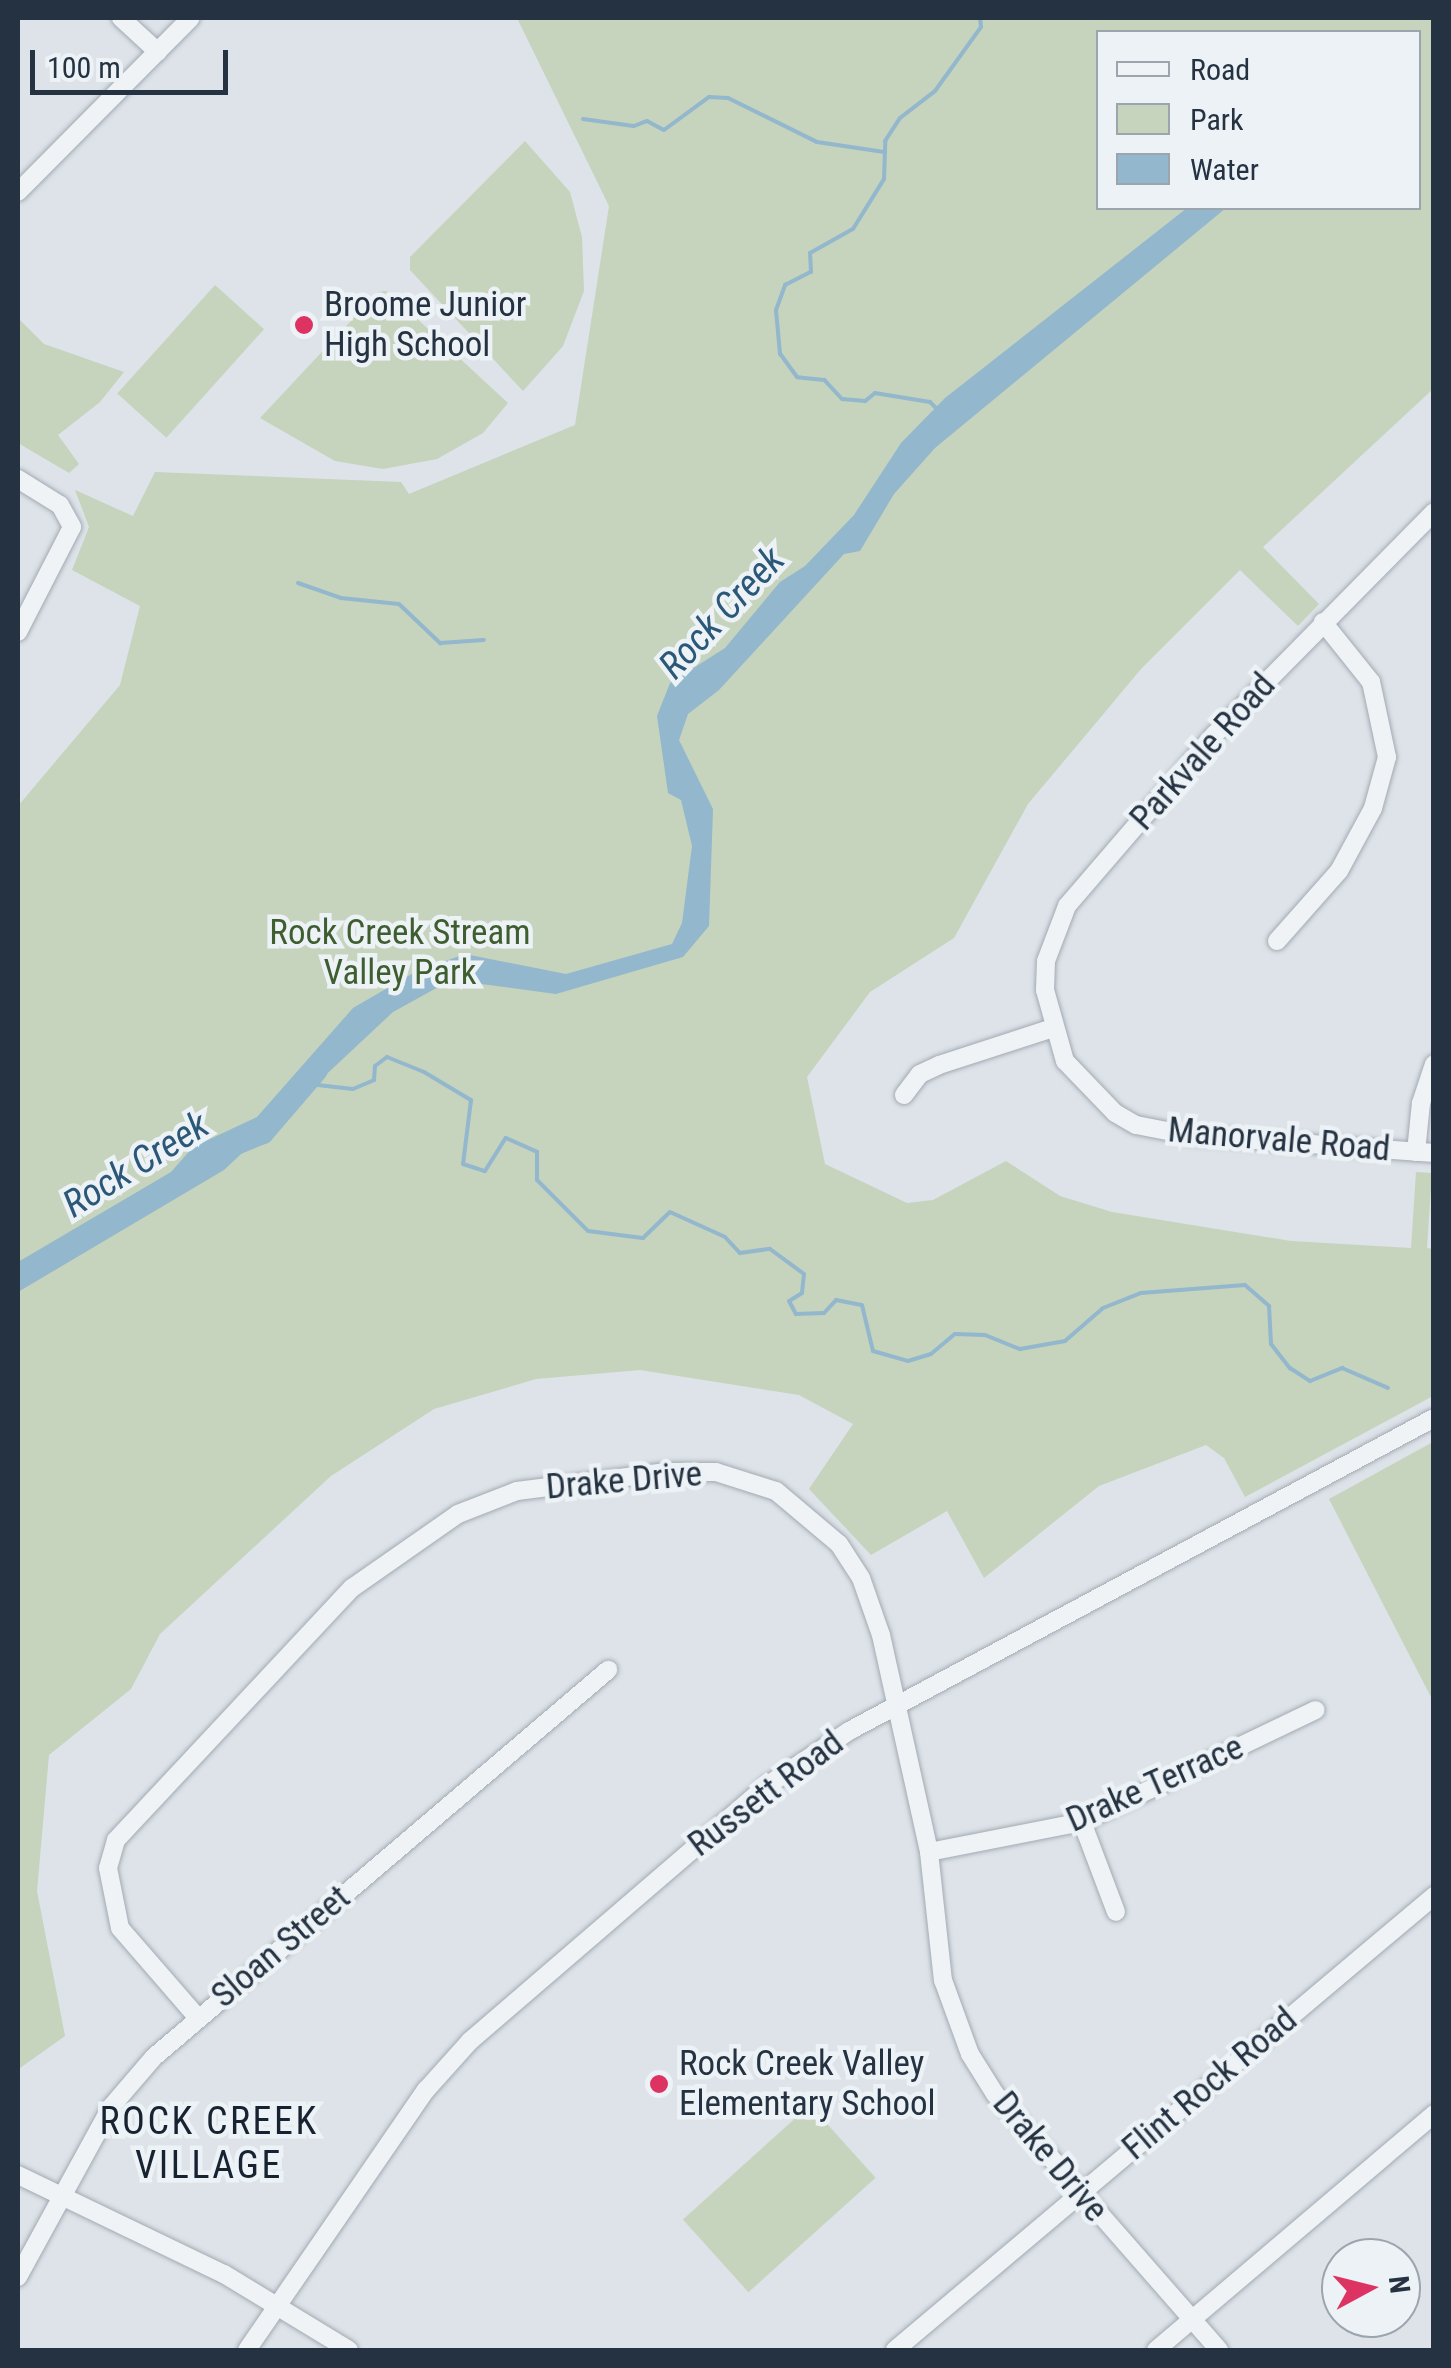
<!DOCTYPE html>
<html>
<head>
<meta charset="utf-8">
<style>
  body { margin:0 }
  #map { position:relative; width:1451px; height:2368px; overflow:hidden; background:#dde3e8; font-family:"Roboto Condensed",sans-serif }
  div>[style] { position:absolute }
  .green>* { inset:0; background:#c6d3bd; transform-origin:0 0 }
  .water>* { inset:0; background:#93b7cd }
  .stream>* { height:4px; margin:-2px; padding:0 2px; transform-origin:2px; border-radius:2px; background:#93b7cd }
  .river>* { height:22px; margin:-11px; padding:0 11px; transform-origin:11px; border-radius:11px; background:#93b7cd }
  .roads { filter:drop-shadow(0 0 2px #a2aab3) drop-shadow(0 0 2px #a2aab3) }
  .minor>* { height:18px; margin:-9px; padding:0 9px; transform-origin:9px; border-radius:9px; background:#f0f3f6 }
  .dots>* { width:28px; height:28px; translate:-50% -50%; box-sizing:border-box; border:5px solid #ecf2f6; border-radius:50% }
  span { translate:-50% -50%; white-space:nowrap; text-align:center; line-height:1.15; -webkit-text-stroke:9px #ecf2f6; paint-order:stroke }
  .poi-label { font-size:35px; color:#253241 }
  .left { translate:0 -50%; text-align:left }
  .street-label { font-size:35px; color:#253241 }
  .park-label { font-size:35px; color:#3f5e30 }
  .water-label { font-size:38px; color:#2b5879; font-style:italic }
  .neighbourhood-label { font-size:38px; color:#172331; letter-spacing:2.5px }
  .frame { position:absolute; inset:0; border:20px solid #253241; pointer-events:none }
  .legend { position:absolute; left:1096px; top:30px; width:325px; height:180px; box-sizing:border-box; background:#ecf2f6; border:2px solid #9ca5ae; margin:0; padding:12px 18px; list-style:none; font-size:30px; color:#253241 }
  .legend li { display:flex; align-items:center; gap:20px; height:50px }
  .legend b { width:50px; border:2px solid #9ca5ae }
  .north { position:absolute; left:1321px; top:2238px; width:100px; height:100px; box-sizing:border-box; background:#ecf2f6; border:2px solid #9ca5ae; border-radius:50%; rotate:83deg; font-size:28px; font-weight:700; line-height:40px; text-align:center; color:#253241 }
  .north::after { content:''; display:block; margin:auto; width:35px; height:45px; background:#dc3363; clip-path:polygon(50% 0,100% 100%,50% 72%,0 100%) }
  .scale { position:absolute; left:30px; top:50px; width:198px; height:45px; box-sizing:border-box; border:5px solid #253241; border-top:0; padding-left:12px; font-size:30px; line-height:35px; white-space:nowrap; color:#253241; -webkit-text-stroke:8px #ecf2f6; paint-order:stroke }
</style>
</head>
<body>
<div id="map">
  <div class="green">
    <i style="clip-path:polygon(evenodd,517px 18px,1433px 18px,1433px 389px,1263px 547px,1319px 604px,1298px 626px,1240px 570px,1141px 669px,1028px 804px,954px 938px,870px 992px,807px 1077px,825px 1164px,907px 1203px,933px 1200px,1006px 1161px,1060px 1196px,1112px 1212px,1291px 1241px,1411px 1248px,1416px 1172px,1432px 1173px,1427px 1248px,1434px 1249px,1433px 1396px,1245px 1497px,1224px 1458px,1206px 1445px,1099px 1486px,984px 1578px,947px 1511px,871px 1555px,809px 1489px,853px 1424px,799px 1395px,640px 1370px,536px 1379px,434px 1409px,331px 1476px,160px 1634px,131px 1689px,49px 1755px,37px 1891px,65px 2036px,20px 2068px,18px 806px,120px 685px,140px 606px,72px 570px,89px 527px,75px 490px,133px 516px,155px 472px,401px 482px,409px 494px,575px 425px,609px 206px,517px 18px,1098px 32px,1418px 32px,1418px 208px,1098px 208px,1098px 32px)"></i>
    <i style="clip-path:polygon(525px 141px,570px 192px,582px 237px,584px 291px,563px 346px,523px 391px,410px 270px,410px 257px)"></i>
    <i style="left:215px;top:285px;width:66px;height:146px;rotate:42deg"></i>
    <i style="clip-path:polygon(387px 291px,508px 403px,483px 433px,437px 459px,383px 469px,335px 461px,260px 418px,378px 292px)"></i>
    <i style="clip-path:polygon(18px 318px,44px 344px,124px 372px,100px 402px,58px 435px,79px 464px,69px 473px,18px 443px)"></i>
    <i style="clip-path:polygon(1433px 1442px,1433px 1701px,1329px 1499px)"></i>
    <i style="left:810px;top:2105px;width:98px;height:171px;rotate:48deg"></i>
  </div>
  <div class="water">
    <i style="clip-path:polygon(1187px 208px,1226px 208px,935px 448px,894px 494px,860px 551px,844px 554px,719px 690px,688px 714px,679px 740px,713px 809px,709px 926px,683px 957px,556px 994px,451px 980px,393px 1012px,224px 1170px,18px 1292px,18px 1262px,171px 1172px,193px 1147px,257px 1117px,353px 1008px,415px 972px,465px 954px,566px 974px,672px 944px,682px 923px,692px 846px,681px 800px,668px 793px,657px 716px,670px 683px,725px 648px,780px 582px,805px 566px,854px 515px,901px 443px,945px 398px)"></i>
  </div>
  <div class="stream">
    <i style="left:583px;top:119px;width:51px;rotate:7.8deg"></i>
    <i style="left:634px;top:126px;width:14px;rotate:-21deg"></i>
    <i style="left:647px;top:121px;width:19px;rotate:28deg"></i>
    <i style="left:664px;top:130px;width:56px;rotate:-36.3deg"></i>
    <i style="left:709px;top:97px;width:19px;rotate:3deg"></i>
    <i style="left:728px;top:98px;width:99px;rotate:26.3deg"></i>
    <i style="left:817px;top:142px;width:68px;rotate:8.5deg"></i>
    <i style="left:937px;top:409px;width:10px;rotate:-135deg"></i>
    <i style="left:930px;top:402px;width:56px;rotate:-170.7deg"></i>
    <i style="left:875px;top:393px;width:13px;rotate:141deg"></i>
    <i style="left:865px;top:401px;width:23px;rotate:-175deg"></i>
    <i style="left:842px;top:399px;width:26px;rotate:-133deg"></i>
    <i style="left:824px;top:380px;width:27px;rotate:-174deg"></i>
    <i style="left:797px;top:377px;width:29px;rotate:-126deg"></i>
    <i style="left:780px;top:354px;width:44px;rotate:-95.2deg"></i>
    <i style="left:776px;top:310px;width:27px;rotate:-70deg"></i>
    <i style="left:785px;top:285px;width:29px;rotate:-27deg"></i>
    <i style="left:811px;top:272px;width:19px;rotate:-93deg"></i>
    <i style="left:810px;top:253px;width:49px;rotate:-29.2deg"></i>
    <i style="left:853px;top:229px;width:59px;rotate:-58.2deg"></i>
    <i style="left:884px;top:179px;width:38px;rotate:-88deg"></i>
    <i style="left:885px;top:141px;width:27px;rotate:-57deg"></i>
    <i style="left:900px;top:118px;width:44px;rotate:-37.6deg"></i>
    <i style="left:935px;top:91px;width:79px;rotate:-54.3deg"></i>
    <i style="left:981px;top:27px;width:9px;rotate:-96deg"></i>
    <i style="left:298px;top:583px;width:46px;rotate:19.2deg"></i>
    <i style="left:341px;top:598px;width:58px;rotate:5.9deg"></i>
    <i style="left:399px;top:604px;width:57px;rotate:43.6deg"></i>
    <i style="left:440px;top:643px;width:44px;rotate:-3.9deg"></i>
    <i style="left:309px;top:1084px;width:44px;rotate:6.5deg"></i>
    <i style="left:353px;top:1089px;width:23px;rotate:-23deg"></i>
    <i style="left:374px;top:1080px;width:14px;rotate:-86deg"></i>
    <i style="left:375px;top:1066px;width:15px;rotate:-37deg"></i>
    <i style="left:387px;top:1057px;width:40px;rotate:22deg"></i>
    <i style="left:424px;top:1072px;width:55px;rotate:30.8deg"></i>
    <i style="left:471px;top:1100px;width:64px;rotate:97.1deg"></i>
    <i style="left:463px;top:1164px;width:23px;rotate:18deg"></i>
    <i style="left:485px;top:1171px;width:39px;rotate:-58deg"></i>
    <i style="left:506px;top:1138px;width:34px;rotate:24deg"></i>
    <i style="left:537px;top:1152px;width:28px;rotate:90deg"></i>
    <i style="left:537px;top:1180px;width:72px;rotate:45deg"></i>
    <i style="left:588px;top:1231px;width:55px;rotate:7.3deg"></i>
    <i style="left:643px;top:1238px;width:37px;rotate:-44deg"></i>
    <i style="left:670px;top:1212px;width:60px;rotate:24.4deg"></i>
    <i style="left:725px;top:1237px;width:22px;rotate:47deg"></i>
    <i style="left:740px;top:1253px;width:30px;rotate:-8deg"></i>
    <i style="left:770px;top:1249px;width:42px;rotate:36.3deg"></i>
    <i style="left:804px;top:1274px;width:19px;rotate:96deg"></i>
    <i style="left:802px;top:1293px;width:15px;rotate:148deg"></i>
    <i style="left:789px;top:1301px;width:15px;rotate:62deg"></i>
    <i style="left:796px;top:1314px;width:28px;rotate:-2deg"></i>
    <i style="left:824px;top:1313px;width:18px;rotate:-47deg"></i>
    <i style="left:836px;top:1300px;width:26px;rotate:11deg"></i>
    <i style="left:862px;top:1305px;width:47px;rotate:76.6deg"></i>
    <i style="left:873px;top:1351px;width:36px;rotate:16deg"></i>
    <i style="left:908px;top:1361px;width:24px;rotate:-17deg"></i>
    <i style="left:931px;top:1354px;width:31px;rotate:-40deg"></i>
    <i style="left:955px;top:1334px;width:30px;rotate:2deg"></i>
    <i style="left:985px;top:1335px;width:38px;rotate:22deg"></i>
    <i style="left:1020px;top:1349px;width:46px;rotate:-10.1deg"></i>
    <i style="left:1065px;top:1341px;width:50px;rotate:-41deg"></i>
    <i style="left:1103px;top:1308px;width:41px;rotate:-21.5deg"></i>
    <i style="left:1141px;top:1293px;width:104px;rotate:-4.4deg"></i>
    <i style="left:1245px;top:1285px;width:32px;rotate:41deg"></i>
    <i style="left:1269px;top:1306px;width:38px;rotate:87deg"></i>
    <i style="left:1271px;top:1344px;width:31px;rotate:52deg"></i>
    <i style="left:1290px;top:1368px;width:24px;rotate:33deg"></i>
    <i style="left:1310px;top:1381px;width:35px;rotate:-22deg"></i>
    <i style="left:1342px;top:1368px;width:50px;rotate:23.5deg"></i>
  </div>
  <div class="river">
    <i style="left:236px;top:1144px;width:29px;rotate:-22deg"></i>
    <i style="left:263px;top:1133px;width:83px;rotate:-49.4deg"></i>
  </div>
  <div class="roads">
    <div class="minor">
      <i style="left:121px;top:18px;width:50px;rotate:42.6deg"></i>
      <i style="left:18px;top:192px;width:245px;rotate:-45.2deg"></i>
      <i style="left:18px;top:479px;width:49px;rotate:31.8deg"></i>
      <i style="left:60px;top:505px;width:25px;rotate:61deg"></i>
      <i style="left:72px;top:527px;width:118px;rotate:117.2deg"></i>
      <i style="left:1434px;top:512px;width:313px;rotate:134.6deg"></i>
      <i style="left:1214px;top:735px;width:225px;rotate:130.7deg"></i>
      <i style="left:1067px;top:906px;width:59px;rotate:110.9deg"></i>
      <i style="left:1046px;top:961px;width:29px;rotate:92deg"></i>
      <i style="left:1045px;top:990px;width:74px;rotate:74.3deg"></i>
      <i style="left:1065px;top:1061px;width:72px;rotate:46.1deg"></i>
      <i style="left:1115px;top:1113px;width:24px;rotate:30deg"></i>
      <i style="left:1136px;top:1125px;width:53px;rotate:10.9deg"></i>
      <i style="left:1188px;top:1135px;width:247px;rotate:4.2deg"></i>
      <i style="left:1277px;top:941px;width:94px;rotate:-48.5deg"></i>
      <i style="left:1339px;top:871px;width:72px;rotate:-61.6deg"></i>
      <i style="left:1373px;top:808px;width:53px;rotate:-74.6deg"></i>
      <i style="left:1387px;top:757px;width:77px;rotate:-102deg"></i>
      <i style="left:1371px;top:682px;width:77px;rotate:-128.7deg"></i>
      <i style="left:904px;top:1095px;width:26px;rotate:-53deg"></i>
      <i style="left:920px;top:1074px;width:21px;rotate:-25deg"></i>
      <i style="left:939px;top:1065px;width:117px;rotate:-18deg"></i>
      <i style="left:1416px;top:1152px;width:49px;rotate:-84.2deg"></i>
      <i style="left:1421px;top:1103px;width:41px;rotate:-71.6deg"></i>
      <i style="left:1082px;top:1822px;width:96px;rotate:69.3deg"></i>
      <i style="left:929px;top:1852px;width:156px;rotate:-11.1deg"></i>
      <i style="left:1082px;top:1822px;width:259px;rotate:-25.6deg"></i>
      <i style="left:198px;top:2018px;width:119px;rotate:-130.9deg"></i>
      <i style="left:120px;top:1928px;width:61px;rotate:-101.3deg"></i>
      <i style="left:108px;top:1868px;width:29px;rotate:-74deg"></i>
      <i style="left:116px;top:1840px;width:345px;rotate:-46.9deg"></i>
      <i style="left:352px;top:1588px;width:129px;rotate:-34.9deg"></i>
      <i style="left:458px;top:1514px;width:63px;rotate:-21.3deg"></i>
      <i style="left:517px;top:1491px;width:149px;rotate:-7.3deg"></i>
      <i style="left:665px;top:1472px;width:51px"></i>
      <i style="left:716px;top:1472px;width:63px;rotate:17.6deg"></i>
      <i style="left:776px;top:1491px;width:82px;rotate:40.1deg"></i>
      <i style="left:839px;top:1544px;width:40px;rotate:57.1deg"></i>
      <i style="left:861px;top:1578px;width:60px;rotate:70.7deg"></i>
      <i style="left:881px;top:1635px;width:222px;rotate:77.5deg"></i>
      <i style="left:929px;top:1852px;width:129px;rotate:83.8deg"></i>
      <i style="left:943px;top:1980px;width:79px;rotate:70deg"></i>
      <i style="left:970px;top:2054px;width:47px;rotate:58deg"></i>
      <i style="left:995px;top:2094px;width:340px;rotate:48.8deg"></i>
      <i style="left:18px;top:2175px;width:229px;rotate:25.7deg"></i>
      <i style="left:224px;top:2274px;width:146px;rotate:31.3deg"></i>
      <i style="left:18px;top:2277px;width:194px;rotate:-61.3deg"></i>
      <i style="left:111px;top:2107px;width:66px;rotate:-49.3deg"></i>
      <i style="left:154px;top:2057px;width:597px;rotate:-40.45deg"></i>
      <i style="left:247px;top:2350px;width:316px;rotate:-55.5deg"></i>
      <i style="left:426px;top:2090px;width:66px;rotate:-48.1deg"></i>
      <i style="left:470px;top:2041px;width:393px;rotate:-40.7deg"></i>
      <i style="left:768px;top:1785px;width:97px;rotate:-33.7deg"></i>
      <i style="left:849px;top:1731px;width:663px;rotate:-28.15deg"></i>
      <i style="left:895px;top:2350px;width:705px;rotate:-40.11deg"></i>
      <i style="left:1156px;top:2350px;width:365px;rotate:-40.3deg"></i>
    </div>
  </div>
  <div class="dots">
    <i style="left:304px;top:325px;background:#dc3363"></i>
    <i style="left:659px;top:2084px;background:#dc3363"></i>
  </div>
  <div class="poi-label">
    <span class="left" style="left:324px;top:325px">Broome Junior<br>High School</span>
    <span class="left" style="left:679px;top:2084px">Rock Creek Valley<br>Elementary School</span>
  </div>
  <div class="street-label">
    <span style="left:1203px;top:752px;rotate:-48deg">Parkvale Road</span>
    <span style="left:1279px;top:1140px;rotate:5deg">Manorvale Road</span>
    <span style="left:624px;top:1481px;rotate:-5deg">Drake Drive</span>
    <span style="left:1155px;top:1784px;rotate:-24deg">Drake Terrace</span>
    <span style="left:766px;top:1794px;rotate:-37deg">Russett Road</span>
    <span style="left:281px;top:1947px;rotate:-40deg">Sloan Street</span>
    <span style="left:1210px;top:2084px;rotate:-40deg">Flint Rock Road</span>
    <span style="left:1050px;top:2157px;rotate:50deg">Drake Drive</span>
  </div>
  <div class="park-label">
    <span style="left:400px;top:953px">Rock Creek Stream<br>Valley Park</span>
  </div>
  <div class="water-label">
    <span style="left:722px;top:613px;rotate:-47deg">Rock Creek</span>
    <span style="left:136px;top:1165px;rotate:-32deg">Rock Creek</span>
  </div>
  <div class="neighbourhood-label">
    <span style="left:209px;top:2144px">ROCK CREEK<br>VILLAGE</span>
  </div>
  <div class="frame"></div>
  <ul class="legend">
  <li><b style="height:12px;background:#f0f3f6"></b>Road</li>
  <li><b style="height:28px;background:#c6d3bd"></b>Park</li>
  <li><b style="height:28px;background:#93b7cd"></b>Water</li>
  </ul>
  <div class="north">N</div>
  <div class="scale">100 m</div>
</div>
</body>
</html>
